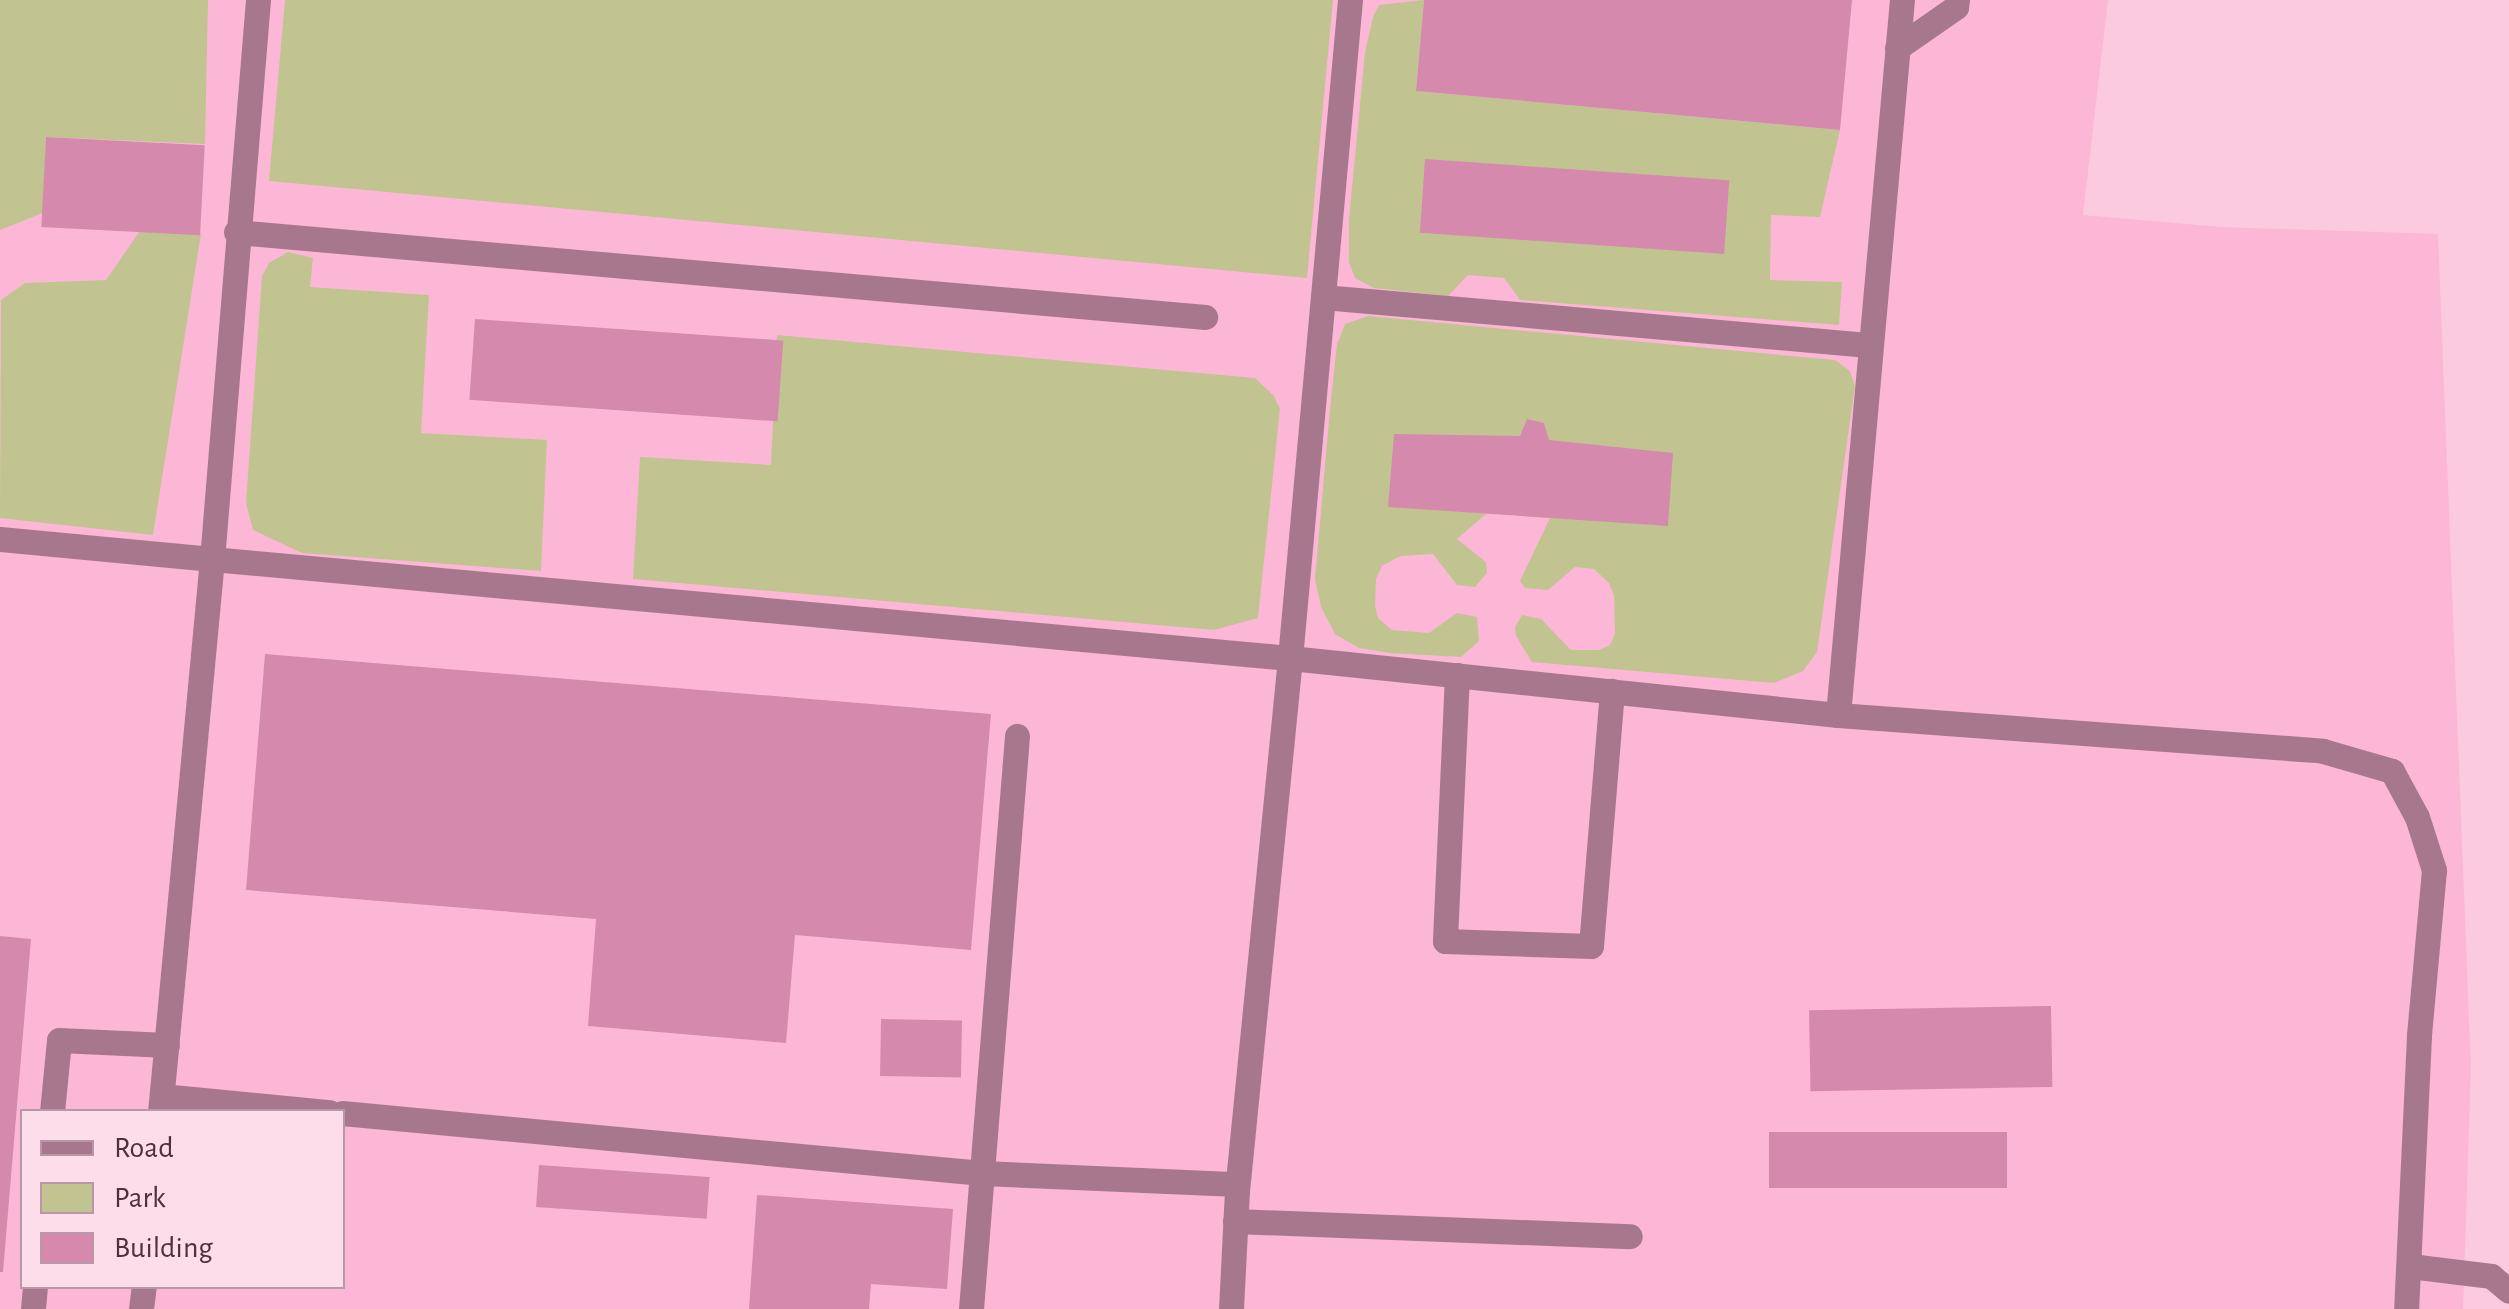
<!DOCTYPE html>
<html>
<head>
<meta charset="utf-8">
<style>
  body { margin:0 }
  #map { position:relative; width:2509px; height:1309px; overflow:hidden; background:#fbcadf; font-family:"Alegreya Sans",sans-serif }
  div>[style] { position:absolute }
  .built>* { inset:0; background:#fdb7d6 }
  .green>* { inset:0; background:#c1c491 }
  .building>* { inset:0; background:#d58aad; transform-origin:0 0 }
  .minor>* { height:25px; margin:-12.5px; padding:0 12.5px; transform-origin:12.5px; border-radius:12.5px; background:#a7788d }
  span { translate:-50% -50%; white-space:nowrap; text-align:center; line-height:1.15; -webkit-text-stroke:9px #feddeb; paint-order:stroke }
  .legend { position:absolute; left:20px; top:1109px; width:325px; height:180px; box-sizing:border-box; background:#feddeb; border:2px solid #b898a6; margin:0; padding:12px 18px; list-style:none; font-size:30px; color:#50303f }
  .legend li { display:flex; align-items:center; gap:20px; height:50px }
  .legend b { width:50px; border:2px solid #b898a6 }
</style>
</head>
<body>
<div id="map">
  <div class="built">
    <i style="clip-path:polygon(evenodd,0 0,2108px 0,2083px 215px,2221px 227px,2438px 234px,2471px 1069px,2463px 1309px,0 1309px,0 0,22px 1112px,342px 1112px,342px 1286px,22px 1286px,22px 1112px)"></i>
  </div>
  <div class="green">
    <i style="clip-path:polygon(0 0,208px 0,205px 144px,46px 137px,43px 213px,0 230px)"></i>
    <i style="clip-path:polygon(285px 0,1333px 0,1307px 278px,269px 181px)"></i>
    <i style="clip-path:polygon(1424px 0,1416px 91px,1840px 130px,1820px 217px,1771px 215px,1770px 280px,1842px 282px,1839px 325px,1520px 300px,1504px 278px,1468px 275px,1448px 296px,1374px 288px,1355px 278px,1349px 262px,1349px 219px,1365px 52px,1373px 17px,1379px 5px)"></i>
    <i style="clip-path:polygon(140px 231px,201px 234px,153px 535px,0 518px,1px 300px,25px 283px,106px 280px)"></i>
    <i style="clip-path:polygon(288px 252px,313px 258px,310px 287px,429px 295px,421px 433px,547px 440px,541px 571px,302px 553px,253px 530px,246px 503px,262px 276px,269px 263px)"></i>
    <i style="clip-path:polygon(1368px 316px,1835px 360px,1850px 371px,1855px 386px,1817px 652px,1803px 671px,1774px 683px,1532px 662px,1516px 636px,1515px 627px,1522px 615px,1541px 619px,1571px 650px,1599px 650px,1610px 645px,1615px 634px,1614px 596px,1609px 583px,1594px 569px,1575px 567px,1548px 590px,1525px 588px,1520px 581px,1550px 518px,1487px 513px,1457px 539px,1486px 562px,1487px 573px,1475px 587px,1457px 585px,1433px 554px,1400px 556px,1382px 566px,1376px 579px,1375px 606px,1378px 618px,1392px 630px,1429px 633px,1457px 613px,1477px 617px,1479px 641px,1461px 657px,1390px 653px,1359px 648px,1335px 634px,1321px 607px,1315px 579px,1330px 409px,1337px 344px,1345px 324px)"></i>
    <i style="clip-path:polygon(777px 335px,1255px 378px,1274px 396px,1280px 409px,1258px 618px,1214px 630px,633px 579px,640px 457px,771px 465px)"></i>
  </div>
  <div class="building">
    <i style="clip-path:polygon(1424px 0,1852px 0,1840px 130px,1416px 91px)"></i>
    <i style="left:46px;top:137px;width:159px;height:90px;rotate:3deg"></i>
    <i style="left:1425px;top:159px;width:305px;height:74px;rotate:4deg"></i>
    <i style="left:475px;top:319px;width:309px;height:81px;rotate:4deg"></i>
    <i style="clip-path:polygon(1527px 419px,1544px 423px,1549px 440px,1673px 453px,1668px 526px,1388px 507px,1394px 434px,1520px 436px)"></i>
    <i style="clip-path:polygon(265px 654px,991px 714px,971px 950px,795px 935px,786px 1043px,588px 1026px,596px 919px,246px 890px)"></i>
    <i style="clip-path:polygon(0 936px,31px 939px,3px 1272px,0 1272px)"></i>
    <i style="left:2051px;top:1006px;width:81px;height:242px;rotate:89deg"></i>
    <i style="left:881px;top:1019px;width:81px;height:57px;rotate:1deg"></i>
    <i style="left:1769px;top:1132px;width:238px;height:56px"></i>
    <i style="left:539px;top:1165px;width:171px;height:42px;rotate:4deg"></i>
    <i style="clip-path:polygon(757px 1195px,953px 1209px,947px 1289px,871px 1284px,869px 1309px,749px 1309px)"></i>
  </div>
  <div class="minor">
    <i style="left:258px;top:0;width:561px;rotate:94.7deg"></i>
    <i style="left:212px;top:559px;width:1083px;rotate:5.25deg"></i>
    <i style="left:1290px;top:658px;width:661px;rotate:-84.79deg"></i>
    <i style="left:1897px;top:48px;width:72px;rotate:-34.8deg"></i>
    <i style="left:1956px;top:7px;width:7px;rotate:-82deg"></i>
    <i style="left:236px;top:232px;width:973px;rotate:5.01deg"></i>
    <i style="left:1323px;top:297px;width:547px;rotate:5.03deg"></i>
    <i style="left:0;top:539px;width:213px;rotate:5.4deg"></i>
    <i style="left:212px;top:559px;width:555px;rotate:95.37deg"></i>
    <i style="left:1457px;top:675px;width:266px;rotate:92.6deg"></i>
    <i style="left:1445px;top:941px;width:146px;rotate:2deg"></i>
    <i style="left:1591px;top:946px;width:256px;rotate:-85.3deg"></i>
    <i style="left:1838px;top:715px;width:486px;rotate:4.2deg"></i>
    <i style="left:2323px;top:751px;width:72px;rotate:16.2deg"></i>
    <i style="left:2392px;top:771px;width:52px;rotate:61.5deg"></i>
    <i style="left:2417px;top:817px;width:56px;rotate:72.2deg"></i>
    <i style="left:2434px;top:870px;width:167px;rotate:95.2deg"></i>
    <i style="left:2419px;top:1036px;width:273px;rotate:92.7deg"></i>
    <i style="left:162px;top:1096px;width:168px;rotate:5.5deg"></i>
    <i style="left:52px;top:1112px;width:72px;rotate:-84.4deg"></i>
    <i style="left:59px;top:1040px;width:108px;rotate:2.7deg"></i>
    <i style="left:342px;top:1113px;width:643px;rotate:5.36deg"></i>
    <i style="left:982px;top:1173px;width:255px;rotate:2.5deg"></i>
    <i style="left:1235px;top:1221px;width:395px;rotate:2.2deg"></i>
    <i style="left:2410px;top:1266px;width:82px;rotate:7deg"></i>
    <i style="left:2491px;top:1276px;width:23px;rotate:40deg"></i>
    <i style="left:33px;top:1309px;width:23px;rotate:-85deg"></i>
    <i style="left:141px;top:1309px;width:23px;rotate:-83deg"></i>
    <i style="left:971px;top:1309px;width:575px;rotate:-85.41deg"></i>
    <i style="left:1231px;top:1309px;width:118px;rotate:-87.1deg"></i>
    <i style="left:1237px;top:1191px;width:536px;rotate:-84.32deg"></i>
    <i style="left:1290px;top:658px;width:551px;rotate:5.94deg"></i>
    <i style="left:1838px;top:715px;width:718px;rotate:-84.89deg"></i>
  </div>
  <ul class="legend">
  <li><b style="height:12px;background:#a7788d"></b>Road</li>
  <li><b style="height:28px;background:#c1c491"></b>Park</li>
  <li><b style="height:28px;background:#d58aad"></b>Building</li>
  </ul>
</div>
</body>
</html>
